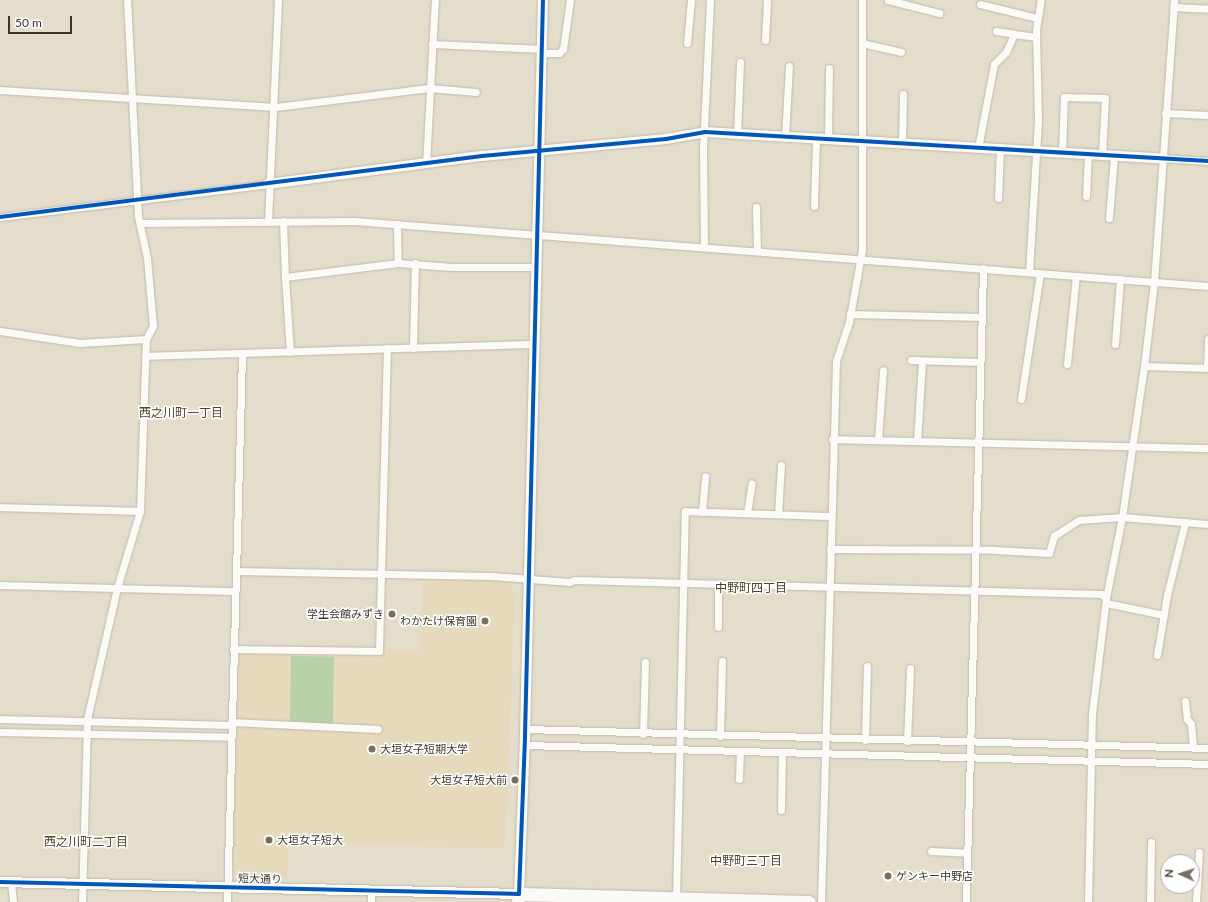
<!DOCTYPE html>
<html>
<head>
<meta charset="utf-8">
<style>
  body { margin:0 }
  #map { position:relative; width:1208px; height:902px; overflow:hidden; background:#e4ddcc; font-family:Lato,"Noto Sans JP",sans-serif }
  div>[style] { position:absolute }
  .built>* { inset:0; background:#e6d9bc }
  .green>* { inset:0; background:#b9d1a9; transform-origin:0 0 }
  .roads { filter:drop-shadow(0 0 1px #c0baad) drop-shadow(0 0 1px #c0baad) }
  .street>* { height:7px; margin:-3.5px; padding:0 3.5px; transform-origin:3.5px; border-radius:3.5px; background:#fbfaf7 }
  .secondary>* { height:10px; margin:-5px; padding:0 5px; transform-origin:5px; border-radius:5px; background:#fbfaf7 }
  .highway>* { height:13px; margin:-6.5px; padding:0 6.5px; transform-origin:6.5px; border-radius:6.5px; background:#fbfaf7 }
  .cycleway>* { height:4px; margin:-2px; padding:0 2px; transform-origin:2px; border-radius:2px; background:#0057b8 }
  .dots>* { width:11px; height:11px; translate:-50% -50%; box-sizing:border-box; border:2px solid #fff; border-radius:50% }
  span { translate:-50% -50%; white-space:nowrap; text-align:center; line-height:1.15; -webkit-text-stroke:3px #fff; paint-order:stroke }
  .poi-label { font-size:11px; color:#3c3629 }
  .right { translate:-100% -50%; text-align:right }
  .left { translate:0 -50%; text-align:left }
  .street-label { font-size:11px; color:#3c3629 }
  .neighbourhood-label { font-size:12px; color:#51452a }
  .north { position:absolute; left:1160px; top:854px; width:40px; height:40px; box-sizing:border-box; background:#fff; border:1px solid #b1afa9; border-radius:50%; rotate:273deg; font-size:11px; font-weight:700; line-height:16px; text-align:center; color:#3c3629 }
  .north::after { content:''; display:block; margin:auto; width:14px; height:18px; background:#777062; clip-path:polygon(50% 0,100% 100%,50% 72%,0 100%) }
  .scale { position:absolute; left:8px; top:16px; width:64px; height:18px; box-sizing:border-box; border:2px solid #3c3629; border-top:0; padding-left:5px; font-size:12px; line-height:14px; white-space:nowrap; color:#3c3629; -webkit-text-stroke:3px #fff; paint-order:stroke }
</style>
</head>
<body>
<div id="map">
  <div class="built">
    <i style="clip-path:polygon(423px 579px,508px 582px,515px 591px,505px 849px,290px 842px,287px 877px,231px 875px,236px 656px,243px 652px,382px 656px,383px 650px,420px 650px)"></i>
  </div>
  <div class="green">
    <i style="left:291px;top:656px;width:43px;height:67px;rotate:1deg"></i>
  </div>
  <div class="roads">
    <div class="street">
      <i style="left:888px;top:0;width:53px;rotate:14.3deg"></i>
      <i style="left:980px;top:4px;width:59px;rotate:13.8deg"></i>
      <i style="left:1173px;top:7px;width:35px;rotate:3deg"></i>
      <i style="left:996px;top:31px;width:18px;rotate:9deg"></i>
      <i style="left:765px;top:40px;width:40px;rotate:-87.1deg"></i>
      <i style="left:687px;top:43px;width:43px;rotate:-84.7deg"></i>
      <i style="left:862px;top:43px;width:40px;rotate:13deg"></i>
      <i style="left:432px;top:44px;width:110px;rotate:2.6deg"></i>
      <i style="left:542px;top:53px;width:17px"></i>
      <i style="left:559px;top:53px;width:6px;rotate:-45deg"></i>
      <i style="left:563px;top:49px;width:49px;rotate:-81.9deg"></i>
      <i style="left:0;top:90px;width:277px;rotate:3.5deg"></i>
      <i style="left:276px;top:107px;width:154px;rotate:-7.1deg"></i>
      <i style="left:429px;top:88px;width:47px;rotate:4.9deg"></i>
      <i style="left:1165px;top:113px;width:43px;rotate:2.7deg"></i>
      <i style="left:737px;top:134px;width:72px;rotate:-87.6deg"></i>
      <i style="left:785px;top:137px;width:71px;rotate:-86.8deg"></i>
      <i style="left:828px;top:140px;width:72px;rotate:-89.2deg"></i>
      <i style="left:902px;top:144px;width:50px;rotate:-88.9deg"></i>
      <i style="left:978px;top:148px;width:86px;rotate:-79.2deg"></i>
      <i style="left:994px;top:64px;width:17px;rotate:-45deg"></i>
      <i style="left:1006px;top:52px;width:20px;rotate:-66deg"></i>
      <i style="left:1014px;top:34px;width:22px;rotate:8deg"></i>
      <i style="left:1062px;top:153px;width:56px;rotate:-88deg"></i>
      <i style="left:1064px;top:97px;width:41px;rotate:1.4deg"></i>
      <i style="left:1105px;top:98px;width:57px;rotate:93deg"></i>
      <i style="left:1162px;top:158px;width:46px;rotate:3.7deg"></i>
      <i style="left:426px;top:164px;width:164px;rotate:-86.9deg"></i>
      <i style="left:1086px;top:196px;width:42px;rotate:-87.3deg"></i>
      <i style="left:998px;top:198px;width:49px;rotate:-87.7deg"></i>
      <i style="left:814px;top:206px;width:67px;rotate:-88.3deg"></i>
      <i style="left:756px;top:207px;width:44px;rotate:88.7deg"></i>
      <i style="left:0;top:217px;width:270px;rotate:-7deg"></i>
      <i style="left:1109px;top:218px;width:62px;rotate:-85.4deg"></i>
      <i style="left:268px;top:221px;width:221px;rotate:-87.4deg"></i>
      <i style="left:283px;top:221px;width:56px;rotate:88deg"></i>
      <i style="left:285px;top:277px;width:114px;rotate:-7.1deg"></i>
      <i style="left:141px;top:223px;width:213px;rotate:-0.5deg"></i>
      <i style="left:354px;top:221px;width:856px;rotate:4.35deg"></i>
      <i style="left:397px;top:224px;width:39px;rotate:89deg"></i>
      <i style="left:398px;top:263px;width:54px;rotate:4.2deg"></i>
      <i style="left:452px;top:267px;width:85px"></i>
      <i style="left:704px;top:247px;width:98px;rotate:-90.6deg"></i>
      <i style="left:703px;top:149px;width:149px;rotate:-87.3deg"></i>
      <i style="left:1029px;top:272px;width:152px;rotate:-86.6deg"></i>
      <i style="left:1038px;top:120px;width:90px;rotate:-91.3deg"></i>
      <i style="left:1036px;top:30px;width:30px;rotate:-81deg"></i>
      <i style="left:285px;top:277px;width:75px;rotate:86.2deg"></i>
      <i style="left:850px;top:314px;width:132px;rotate:1.3deg"></i>
      <i style="left:0;top:331px;width:81px;rotate:8.5deg"></i>
      <i style="left:80px;top:343px;width:66px;rotate:-3.5deg"></i>
      <i style="left:1115px;top:344px;width:65px;rotate:-85.6deg"></i>
      <i style="left:413px;top:348px;width:85px;rotate:-88.7deg"></i>
      <i style="left:145px;top:356px;width:389px;rotate:-1.8deg"></i>
      <i style="left:911px;top:360px;width:69px;rotate:1.7deg"></i>
      <i style="left:1067px;top:364px;width:88px;rotate:-84.2deg"></i>
      <i style="left:1144px;top:366px;width:64px;rotate:1.8deg"></i>
      <i style="left:1207px;top:368px;width:29px;rotate:-88deg"></i>
      <i style="left:1021px;top:399px;width:127px;rotate:-81.4deg"></i>
      <i style="left:832px;top:439px;width:376px;rotate:1.4deg"></i>
      <i style="left:878px;top:440px;width:70px;rotate:-85.9deg"></i>
      <i style="left:917px;top:441px;width:80px;rotate:-86.4deg"></i>
      <i style="left:0;top:507px;width:140px;rotate:1.6deg"></i>
      <i style="left:702px;top:512px;width:36px;rotate:-85deg"></i>
      <i style="left:747px;top:513px;width:30px;rotate:-81deg"></i>
      <i style="left:778px;top:514px;width:49px;rotate:-86.5deg"></i>
      <i style="left:830px;top:549px;width:165px;rotate:0.3deg"></i>
      <i style="left:995px;top:550px;width:54px;rotate:3.2deg"></i>
      <i style="left:1049px;top:553px;width:18px;rotate:-74deg"></i>
      <i style="left:1054px;top:536px;width:30px;rotate:-33deg"></i>
      <i style="left:1079px;top:520px;width:43px;rotate:-4deg"></i>
      <i style="left:1122px;top:517px;width:86px;rotate:4.7deg"></i>
      <i style="left:236px;top:571px;width:256px;rotate:1.1deg"></i>
      <i style="left:492px;top:576px;width:77px;rotate:4.5deg"></i>
      <i style="left:569px;top:582px;width:6px;rotate:-18deg"></i>
      <i style="left:575px;top:580px;width:526px;rotate:1.52deg"></i>
      <i style="left:1101px;top:594px;width:6px;rotate:39deg"></i>
      <i style="left:0;top:585px;width:234px;rotate:1.5deg"></i>
      <i style="left:1106px;top:603px;width:59px;rotate:11.7deg"></i>
      <i style="left:718px;top:627px;width:43px;rotate:-90deg"></i>
      <i style="left:233px;top:649px;width:146px;rotate:0.8deg"></i>
      <i style="left:379px;top:651px;width:303px;rotate:-88.5deg"></i>
      <i style="left:1157px;top:655px;width:61px;rotate:-80.5deg"></i>
      <i style="left:1167px;top:595px;width:74px;rotate:-76deg"></i>
      <i style="left:1185px;top:701px;width:18px;rotate:84deg"></i>
      <i style="left:1187px;top:719px;width:6px;rotate:51deg"></i>
      <i style="left:1191px;top:724px;width:24px;rotate:85deg"></i>
      <i style="left:0;top:719px;width:231px;rotate:1.5deg"></i>
      <i style="left:231px;top:722px;width:147px;rotate:2.7deg"></i>
      <i style="left:525px;top:729px;width:683px;rotate:1.59deg"></i>
      <i style="left:0;top:732px;width:231px;rotate:1.2deg"></i>
      <i style="left:643px;top:734px;width:72px;rotate:-88.4deg"></i>
      <i style="left:720px;top:736px;width:75px;rotate:-88.5deg"></i>
      <i style="left:865px;top:740px;width:74px;rotate:-88.5deg"></i>
      <i style="left:907px;top:741px;width:73px;rotate:-87.6deg"></i>
      <i style="left:525px;top:745px;width:683px;rotate:1.59deg"></i>
      <i style="left:739px;top:779px;width:27px;rotate:-88deg"></i>
      <i style="left:781px;top:810px;width:58px;rotate:-89deg"></i>
      <i style="left:931px;top:851px;width:36px;rotate:3deg"></i>
      <i style="left:11px;top:882px;width:20px;rotate:84deg"></i>
      <i style="left:676px;top:900px;width:389px;rotate:-88.7deg"></i>
      <i style="left:685px;top:511px;width:145px;rotate:2deg"></i>
      <i style="left:82px;top:902px;width:183px;rotate:-88.4deg"></i>
      <i style="left:87px;top:719px;width:134px;rotate:-77.1deg"></i>
      <i style="left:117px;top:588px;width:80px;rotate:-73.4deg"></i>
      <i style="left:140px;top:511px;width:172px;rotate:-88deg"></i>
      <i style="left:146px;top:339px;width:15px;rotate:-62deg"></i>
      <i style="left:153px;top:326px;width:68px;rotate:-95deg"></i>
      <i style="left:147px;top:258px;width:43px;rotate:-102.1deg"></i>
      <i style="left:138px;top:216px;width:216px;rotate:-92.9deg"></i>
      <i style="left:227px;top:902px;width:548px;rotate:-88.43deg"></i>
      <i style="left:371px;top:902px;width:11px;rotate:-90deg"></i>
      <i style="left:821px;top:902px;width:541px;rotate:-88.41deg"></i>
      <i style="left:836px;top:361px;width:41px;rotate:-71.6deg"></i>
      <i style="left:849px;top:322px;width:73px;rotate:-79.8deg"></i>
      <i style="left:862px;top:250px;width:250px;rotate:-90deg"></i>
      <i style="left:966px;top:902px;width:634px;rotate:-88.46deg"></i>
      <i style="left:1088px;top:902px;width:188px;rotate:-88.8deg"></i>
      <i style="left:1092px;top:714px;width:117px;rotate:-83.1deg"></i>
      <i style="left:1106px;top:598px;width:83px;rotate:-78.8deg"></i>
      <i style="left:1122px;top:517px;width:153px;rotate:-81.7deg"></i>
      <i style="left:1144px;top:366px;width:85px;rotate:-83.2deg"></i>
      <i style="left:1154px;top:282px;width:283px;rotate:-85.9deg"></i>
      <i style="left:1150px;top:902px;width:60px;rotate:-89deg"></i>
      <i style="left:1196px;top:902px;width:50px;rotate:-86.6deg"></i>
    </div>
    <div class="secondary">
      <i style="left:268px;top:184px;width:216px;rotate:-7.5deg"></i>
      <i style="left:482px;top:156px;width:185px;rotate:-5.3deg"></i>
      <i style="left:666px;top:139px;width:40px;rotate:-10deg"></i>
      <i style="left:705px;top:132px;width:458px;rotate:3.3deg"></i>
      <i style="left:0;top:882px;width:519px;rotate:1.32deg"></i>
      <i style="left:519px;top:894px;width:159px;rotate:-87.8deg"></i>
      <i style="left:525px;top:735px;width:735px;rotate:-88.6deg"></i>
    </div>
    <div class="highway">
      <i style="left:518px;top:902px;width:8px;rotate:-83deg"></i>
      <i style="left:519px;top:894px;width:290px;rotate:1.6deg"></i>
    </div>
  </div>
  <div class="cycleway">
    <i style="left:0;top:217px;width:486px;rotate:-7.2deg"></i>
    <i style="left:482px;top:156px;width:185px;rotate:-5.3deg"></i>
    <i style="left:666px;top:139px;width:40px;rotate:-10deg"></i>
    <i style="left:705px;top:132px;width:504px;rotate:3.3deg"></i>
    <i style="left:0;top:882px;width:519px;rotate:1.32deg"></i>
    <i style="left:519px;top:894px;width:159px;rotate:-87.8deg"></i>
    <i style="left:525px;top:735px;width:735px;rotate:-88.6deg"></i>
  </div>
  <div class="dots">
    <i style="left:392px;top:614px;background:#777062"></i>
    <i style="left:485px;top:621px;background:#777062"></i>
    <i style="left:372px;top:749px;background:#777062"></i>
    <i style="left:515px;top:780px;background:#777062"></i>
    <i style="left:269px;top:840px;background:#777062"></i>
    <i style="left:888px;top:876px;background:#777062"></i>
  </div>
  <div class="poi-label">
    <span class="right" style="left:384px;top:614px">学生会館みずき</span>
    <span class="right" style="left:477px;top:621px">わかたけ保育園</span>
    <span class="left" style="left:380px;top:749px">大垣女子短期大学</span>
    <span class="right" style="left:507px;top:780px">大垣女子短大前</span>
    <span class="left" style="left:277px;top:840px">大垣女子短大</span>
    <span class="left" style="left:896px;top:876px">ゲンキー中野店</span>
  </div>
  <div class="street-label">
    <span style="left:260px;top:879px;rotate:1deg">短大通り</span>
  </div>
  <div class="neighbourhood-label">
    <span style="left:181px;top:413px">西之川町一丁目</span>
    <span style="left:751px;top:588px">中野町四丁目</span>
    <span style="left:86px;top:842px">西之川町二丁目</span>
    <span style="left:746px;top:861px">中野町三丁目</span>
  </div>
  <div class="north">N</div>
  <div class="scale">50 m</div>
</div>
</body>
</html>
